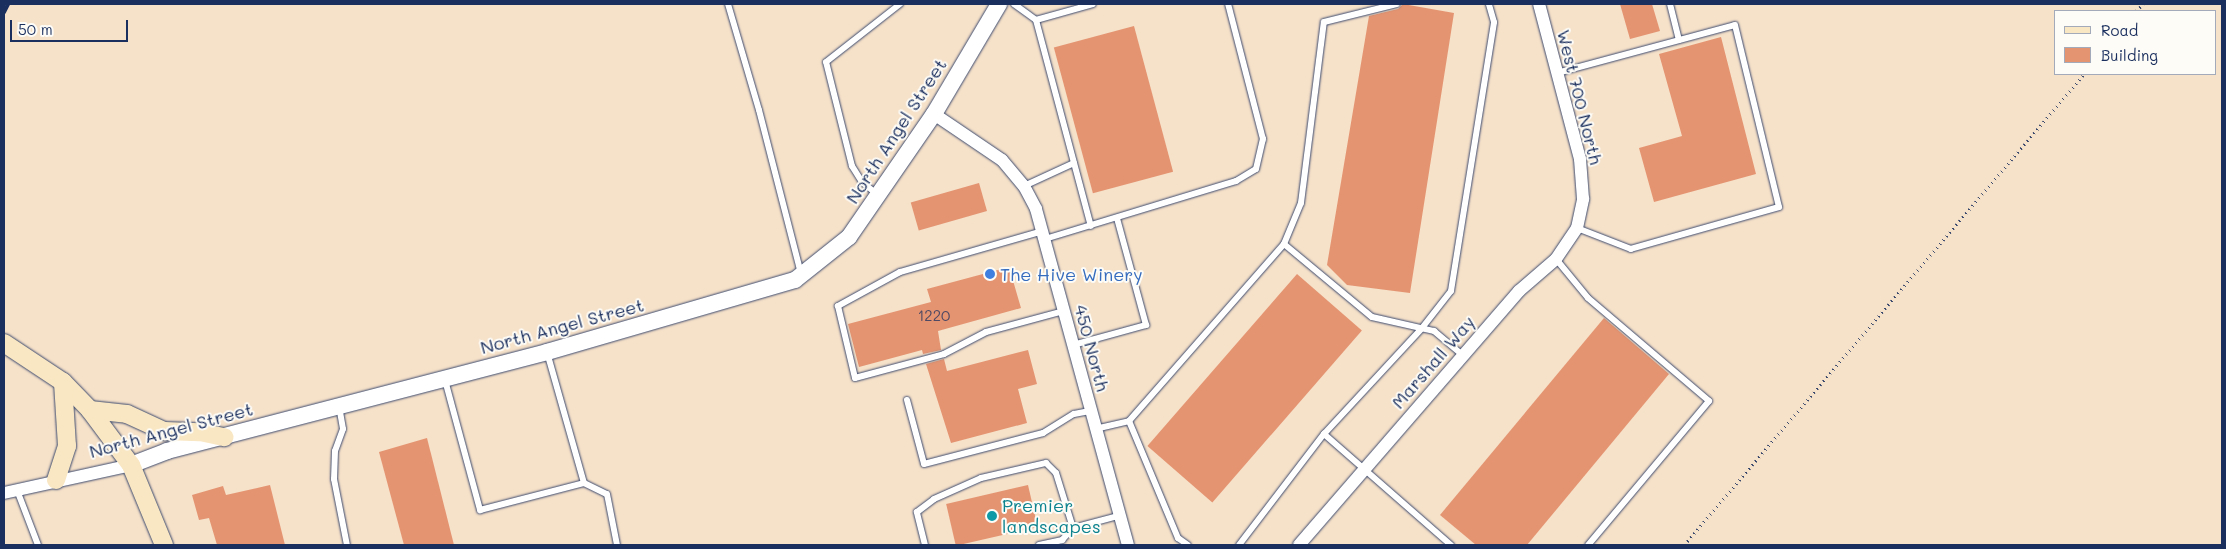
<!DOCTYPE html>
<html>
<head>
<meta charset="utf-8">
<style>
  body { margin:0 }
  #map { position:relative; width:2226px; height:549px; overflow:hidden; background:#f6e1c9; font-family:Mali,sans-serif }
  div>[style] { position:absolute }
  .building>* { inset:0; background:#e49471; transform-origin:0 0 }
  .path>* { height:2.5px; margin-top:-1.25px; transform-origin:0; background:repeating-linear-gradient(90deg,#3c4a6e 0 1px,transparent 0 5px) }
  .roads { filter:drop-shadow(0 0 1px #3c4a6e) drop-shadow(0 0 1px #3c4a6e) }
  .service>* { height:6px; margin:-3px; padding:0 3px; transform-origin:3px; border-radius:3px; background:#fff }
  .minor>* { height:12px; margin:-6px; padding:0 6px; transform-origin:6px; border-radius:6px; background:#fff }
  .tertiary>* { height:16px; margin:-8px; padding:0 8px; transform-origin:8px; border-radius:8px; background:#fff }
  .secondary>* { height:18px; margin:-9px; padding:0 9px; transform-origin:9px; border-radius:9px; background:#f9e7c3 }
  .rail>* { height:4px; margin:-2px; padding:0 2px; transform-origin:2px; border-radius:2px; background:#1b2f5e }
  .dots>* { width:14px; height:14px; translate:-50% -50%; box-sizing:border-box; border:2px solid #fdfcf7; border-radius:50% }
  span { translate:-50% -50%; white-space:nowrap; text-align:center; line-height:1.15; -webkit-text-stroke:4px #fdfcf7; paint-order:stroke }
  .number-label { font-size:15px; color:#4d4863 }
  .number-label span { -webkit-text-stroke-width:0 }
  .street-label { font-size:18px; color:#1b2f5e }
  .shop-label { font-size:18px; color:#366cbe }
  .left { translate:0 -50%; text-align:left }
  .culture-label { font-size:18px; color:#0d838f }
  .frame { position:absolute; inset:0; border:5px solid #1b2f5e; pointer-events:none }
  .legend { position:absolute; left:2054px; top:10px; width:162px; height:65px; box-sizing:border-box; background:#fdfcf7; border:1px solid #a3aaba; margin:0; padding:6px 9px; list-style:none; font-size:15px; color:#1b2f5e }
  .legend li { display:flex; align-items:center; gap:10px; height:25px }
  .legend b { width:25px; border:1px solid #a3aaba }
  .scale { position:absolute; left:10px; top:20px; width:118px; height:22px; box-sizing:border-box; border:2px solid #1b2f5e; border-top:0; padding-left:6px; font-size:15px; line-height:18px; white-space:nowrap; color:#1b2f5e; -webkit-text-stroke:4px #fdfcf7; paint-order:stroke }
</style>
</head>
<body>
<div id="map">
  <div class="building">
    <i style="clip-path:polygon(1403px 4px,1454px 13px,1410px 293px,1347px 285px,1327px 265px,1369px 16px,1398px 9px)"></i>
    <i style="clip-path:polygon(1620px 4px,1652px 4px,1660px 31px,1630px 39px)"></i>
    <i style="left:1134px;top:26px;width:151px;height:83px;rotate:75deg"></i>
    <i style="clip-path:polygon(1721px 37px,1756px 174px,1654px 202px,1639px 148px,1682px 136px,1659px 54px)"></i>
    <i style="left:979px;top:183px;width:29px;height:71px;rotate:74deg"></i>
    <i style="clip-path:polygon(1009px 267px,1021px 308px,938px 331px,941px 350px,923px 354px,922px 350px,859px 367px,848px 324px,931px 302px,927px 289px)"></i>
    <i style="left:1297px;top:274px;width:86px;height:228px;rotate:41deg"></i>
    <i style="clip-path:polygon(1604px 318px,1669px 374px,1527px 545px,1476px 545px,1440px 515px)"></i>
    <i style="clip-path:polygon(1028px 350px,1037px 384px,1018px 389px,1027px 423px,951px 443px,926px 364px,944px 359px,947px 371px)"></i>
    <i style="clip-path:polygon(427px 438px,454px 545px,404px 545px,379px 452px)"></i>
    <i style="clip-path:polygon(270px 485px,285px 545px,217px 545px,209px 518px,199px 520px,192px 495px,223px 486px,226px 495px)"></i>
    <i style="left:1028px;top:485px;width:43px;height:84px;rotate:77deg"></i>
  </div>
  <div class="path">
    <i style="left:2136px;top:11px;width:10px;rotate:-45deg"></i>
    <i style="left:1684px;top:545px;width:618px;rotate:-49.66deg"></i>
  </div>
  <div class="roads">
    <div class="service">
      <i style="left:728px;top:4px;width:110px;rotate:73.7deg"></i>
      <i style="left:759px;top:110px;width:169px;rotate:75.6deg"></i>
      <i style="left:1014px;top:4px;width:27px;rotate:36deg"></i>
      <i style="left:1036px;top:20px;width:213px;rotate:75.1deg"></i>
      <i style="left:1670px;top:4px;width:37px;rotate:76deg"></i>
      <i style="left:1036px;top:20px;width:59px;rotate:-15.7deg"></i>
      <i style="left:1557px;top:73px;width:184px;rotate:-15.1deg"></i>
      <i style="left:1735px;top:25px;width:187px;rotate:76.4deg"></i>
      <i style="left:1779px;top:207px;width:154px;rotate:164.2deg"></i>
      <i style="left:1631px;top:249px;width:58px;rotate:-158.7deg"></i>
      <i style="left:1024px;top:186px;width:55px;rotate:-24.7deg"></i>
      <i style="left:878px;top:195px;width:21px;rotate:-141deg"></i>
      <i style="left:862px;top:182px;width:19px;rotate:-122deg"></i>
      <i style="left:852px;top:166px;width:107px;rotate:-104deg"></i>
      <i style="left:826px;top:62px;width:94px;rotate:-38.1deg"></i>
      <i style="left:1043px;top:231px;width:149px;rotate:164deg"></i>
      <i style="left:900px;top:272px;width:71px;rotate:151.3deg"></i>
      <i style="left:838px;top:306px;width:74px;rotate:76.7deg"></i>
      <i style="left:855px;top:378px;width:92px;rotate:-15.1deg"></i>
      <i style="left:944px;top:354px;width:47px;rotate:-27.6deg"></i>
      <i style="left:986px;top:332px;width:81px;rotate:-15.1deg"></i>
      <i style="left:1045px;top:239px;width:200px;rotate:-16.9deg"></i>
      <i style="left:1236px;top:181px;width:23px;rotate:-31deg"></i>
      <i style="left:1256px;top:169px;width:31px;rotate:-77deg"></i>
      <i style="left:1263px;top:139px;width:139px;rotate:-104.5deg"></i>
      <i style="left:1284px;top:244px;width:114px;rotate:39.7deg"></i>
      <i style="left:1372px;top:317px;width:64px;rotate:12.7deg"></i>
      <i style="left:1434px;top:331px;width:38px;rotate:40deg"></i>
      <i style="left:1556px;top:259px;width:50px;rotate:50.6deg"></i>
      <i style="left:1588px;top:298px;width:159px;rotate:40.4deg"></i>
      <i style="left:1709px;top:401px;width:188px;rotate:130deg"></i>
      <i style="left:1073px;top:345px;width:76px;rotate:-15.3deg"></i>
      <i style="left:1146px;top:325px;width:111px;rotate:-105.2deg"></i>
      <i style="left:445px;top:380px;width:135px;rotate:74.9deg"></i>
      <i style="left:480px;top:510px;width:107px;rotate:-14.6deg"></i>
      <i style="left:584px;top:483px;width:136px;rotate:-105.8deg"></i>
      <i style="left:907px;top:400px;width:66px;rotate:75.1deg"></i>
      <i style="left:924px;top:464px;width:123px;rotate:-14.6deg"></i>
      <i style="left:1043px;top:433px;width:36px;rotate:-32deg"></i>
      <i style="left:1074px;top:414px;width:16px;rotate:-11deg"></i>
      <i style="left:339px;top:406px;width:23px;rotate:80deg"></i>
      <i style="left:343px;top:429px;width:23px;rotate:110deg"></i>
      <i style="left:335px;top:451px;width:28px;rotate:92deg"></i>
      <i style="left:334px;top:479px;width:67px;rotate:78.9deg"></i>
      <i style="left:1129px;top:421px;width:127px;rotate:67.3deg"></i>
      <i style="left:1178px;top:538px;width:12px;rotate:35deg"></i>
      <i style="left:1095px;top:429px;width:35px;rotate:-13deg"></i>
      <i style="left:1129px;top:421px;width:235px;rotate:-48.8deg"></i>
      <i style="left:1284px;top:244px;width:44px;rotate:-67.5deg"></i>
      <i style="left:1301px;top:203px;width:182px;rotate:-82.8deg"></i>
      <i style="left:1324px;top:22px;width:75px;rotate:-13.9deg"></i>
      <i style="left:1324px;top:434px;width:169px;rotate:41.2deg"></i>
      <i style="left:584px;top:483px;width:25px;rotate:26deg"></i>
      <i style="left:607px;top:494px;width:52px;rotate:78.9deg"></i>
      <i style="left:17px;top:490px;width:59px;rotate:69.1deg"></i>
      <i style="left:925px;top:545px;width:34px;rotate:-104deg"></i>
      <i style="left:917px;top:512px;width:21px;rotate:-37deg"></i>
      <i style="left:934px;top:499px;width:51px;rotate:-24.1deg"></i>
      <i style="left:981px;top:478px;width:67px;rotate:-13deg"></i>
      <i style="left:1046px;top:463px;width:14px;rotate:45deg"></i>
      <i style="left:1056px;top:473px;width:58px;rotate:72.8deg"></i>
      <i style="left:1039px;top:545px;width:24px;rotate:-12deg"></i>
      <i style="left:1062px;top:540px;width:16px;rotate:-47deg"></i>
      <i style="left:1073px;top:528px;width:47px;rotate:-14.9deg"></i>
      <i style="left:1239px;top:545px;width:140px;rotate:-52.6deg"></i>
      <i style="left:1324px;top:434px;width:144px;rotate:-47.2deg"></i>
      <i style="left:1422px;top:328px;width:47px;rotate:-51.9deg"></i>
      <i style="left:1451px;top:291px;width:272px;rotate:-80.9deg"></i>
      <i style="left:1494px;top:22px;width:19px;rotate:-106deg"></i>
    </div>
    <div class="minor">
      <i style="left:934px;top:114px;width:82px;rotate:34.1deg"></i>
      <i style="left:1002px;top:160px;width:34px;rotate:50deg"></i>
      <i style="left:1024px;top:186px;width:26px;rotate:62deg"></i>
      <i style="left:1036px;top:209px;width:348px;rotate:74.7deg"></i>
      <i style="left:4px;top:493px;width:130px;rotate:-12.4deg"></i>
      <i style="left:1299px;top:545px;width:336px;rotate:-49.1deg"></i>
      <i style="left:1519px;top:291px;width:49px;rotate:-40.9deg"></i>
      <i style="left:1556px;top:259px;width:37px;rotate:-56deg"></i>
      <i style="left:1577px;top:228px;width:30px;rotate:-78deg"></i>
      <i style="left:1583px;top:199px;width:40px;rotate:-94.3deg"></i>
      <i style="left:1580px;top:159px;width:160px;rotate:-104.8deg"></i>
    </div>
    <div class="tertiary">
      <i style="left:131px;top:465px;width:39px;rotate:-21deg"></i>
      <i style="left:167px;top:451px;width:393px;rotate:-14.6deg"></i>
      <i style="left:547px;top:352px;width:258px;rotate:-16.2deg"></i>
      <i style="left:795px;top:280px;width:69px;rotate:-38.5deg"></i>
      <i style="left:849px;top:237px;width:150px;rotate:-55.4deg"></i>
      <i style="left:934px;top:114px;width:128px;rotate:-59.4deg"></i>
    </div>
    <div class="secondary">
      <i style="left:4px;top:343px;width:71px;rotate:33.5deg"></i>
      <i style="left:63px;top:382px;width:39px;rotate:46deg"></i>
      <i style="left:90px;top:410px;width:69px;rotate:53.3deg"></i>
      <i style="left:131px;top:465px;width:87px;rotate:67.6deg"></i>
      <i style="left:90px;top:410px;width:37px;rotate:6deg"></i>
      <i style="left:127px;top:414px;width:41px;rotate:24.7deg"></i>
      <i style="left:164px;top:431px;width:36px;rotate:2deg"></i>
      <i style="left:200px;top:432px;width:25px;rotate:12deg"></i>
      <i style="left:56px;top:480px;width:36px;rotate:-72deg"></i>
      <i style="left:67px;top:446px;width:64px;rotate:-93.6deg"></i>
    </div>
  </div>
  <div class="rail">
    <i style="left:4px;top:12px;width:9px;rotate:-63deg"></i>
  </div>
  <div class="dots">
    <i style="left:990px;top:274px;background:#3f7fe0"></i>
    <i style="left:992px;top:516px;background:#0f9aa8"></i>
  </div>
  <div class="number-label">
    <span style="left:934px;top:316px">1220</span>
  </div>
  <div class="street-label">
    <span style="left:1580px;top:97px;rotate:76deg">West 700 North</span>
    <span style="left:896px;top:131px;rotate:-57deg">North Angel Street</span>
    <span style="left:562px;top:326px;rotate:-15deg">North Angel Street</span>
    <span style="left:1092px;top:348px;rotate:75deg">450 North</span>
    <span style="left:1433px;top:362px;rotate:-49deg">Marshall Way</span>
    <span style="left:171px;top:430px;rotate:-15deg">North Angel Street</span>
  </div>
  <div class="shop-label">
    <span class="left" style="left:1000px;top:274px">The Hive Winery</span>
  </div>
  <div class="culture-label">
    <span class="left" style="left:1002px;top:516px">Premier<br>landscapes</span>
  </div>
  <div class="frame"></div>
  <ul class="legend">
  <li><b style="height:6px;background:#f9e7c3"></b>Road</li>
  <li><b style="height:14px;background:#e49471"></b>Building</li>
  </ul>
  <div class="scale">50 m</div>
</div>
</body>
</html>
